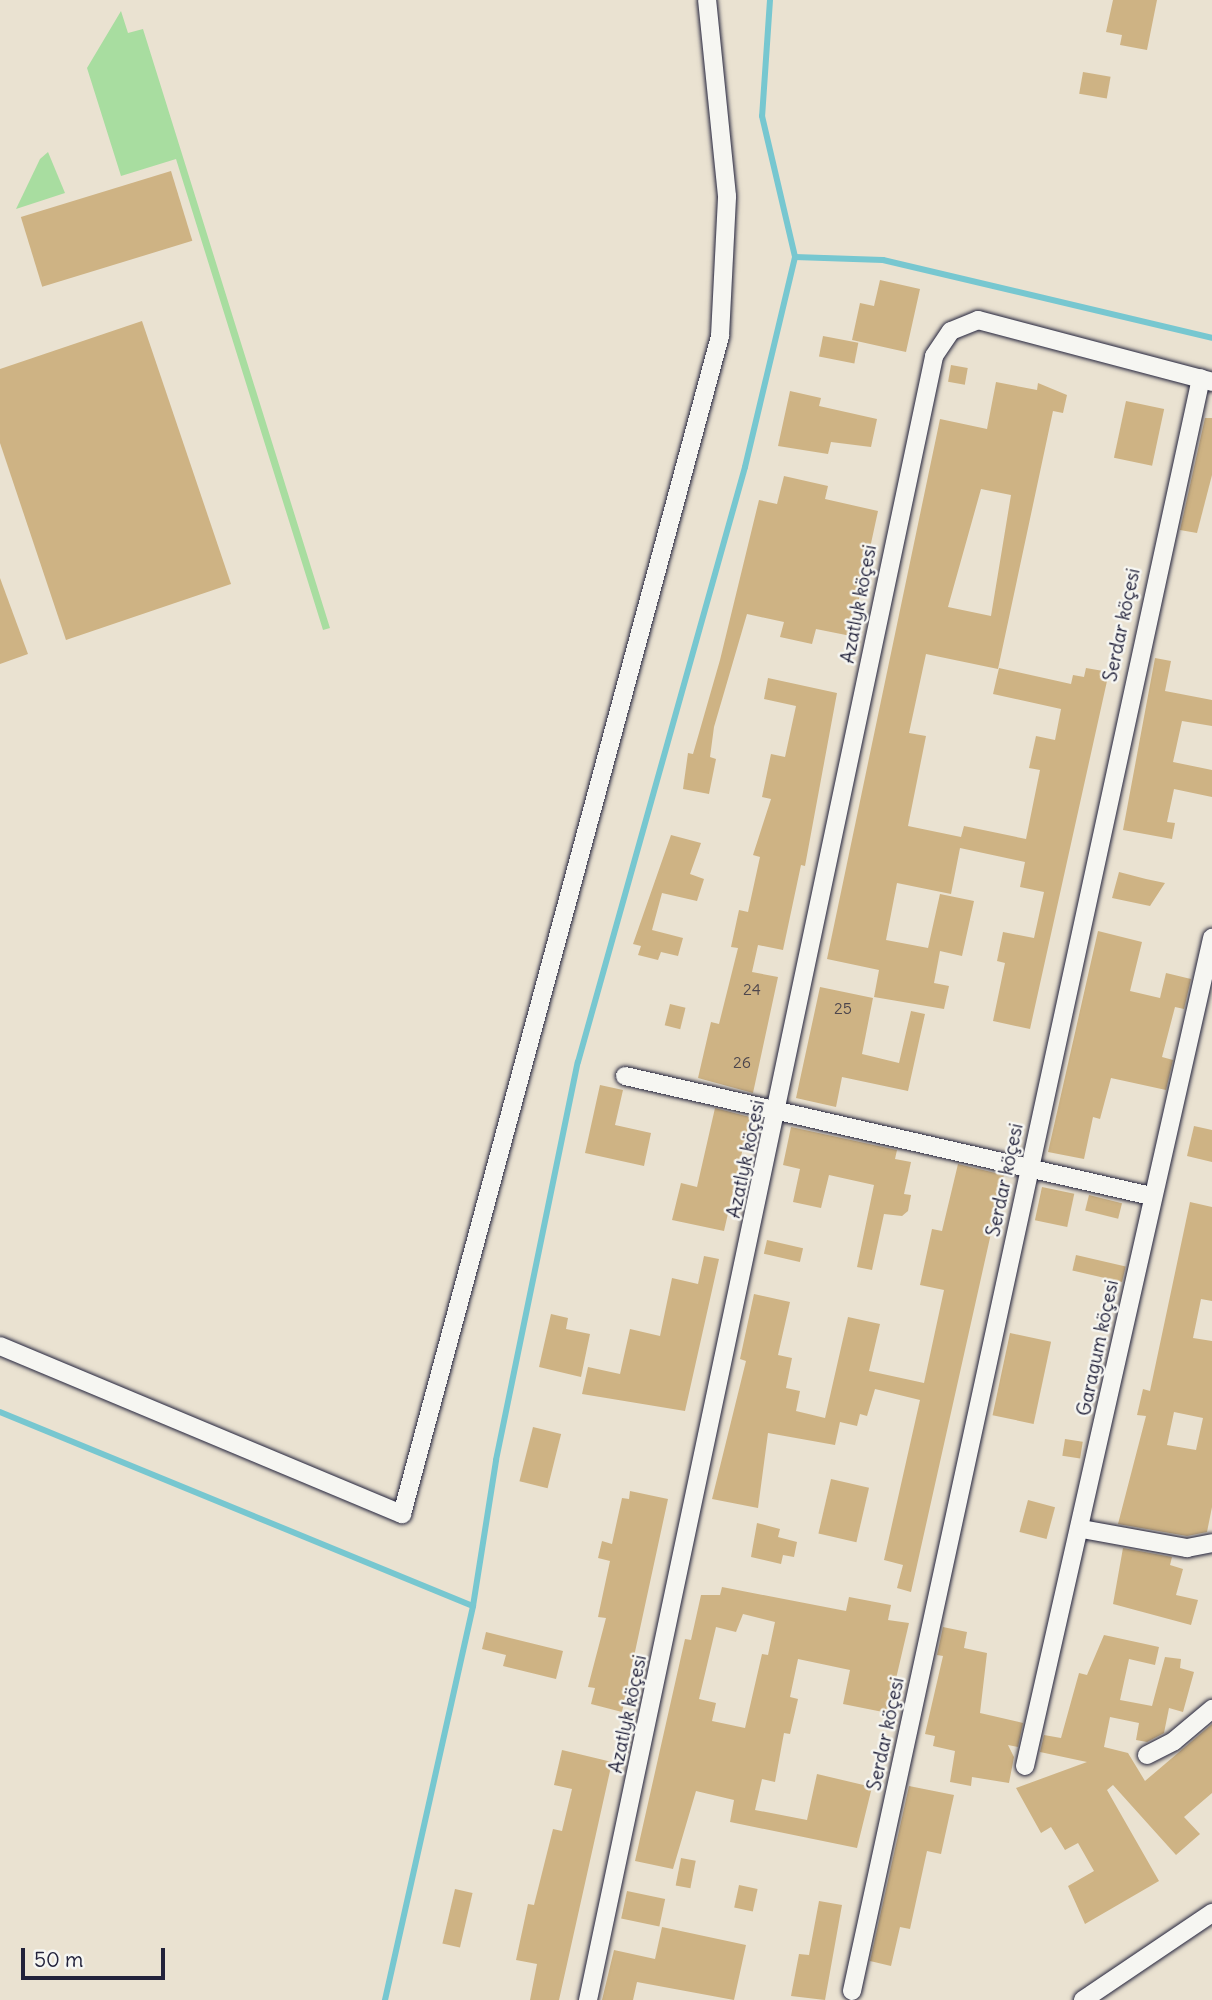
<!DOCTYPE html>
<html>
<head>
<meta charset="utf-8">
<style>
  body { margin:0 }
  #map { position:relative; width:1212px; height:2000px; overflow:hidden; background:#eae2d1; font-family:Delius,sans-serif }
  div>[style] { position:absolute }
  .green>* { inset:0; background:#a8dda0 }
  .stream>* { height:6px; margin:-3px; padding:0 3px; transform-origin:3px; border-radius:3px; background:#77c7d0 }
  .building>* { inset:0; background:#ceb384; transform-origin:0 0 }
  .roads { filter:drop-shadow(0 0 2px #22223b) drop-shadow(0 0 2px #22223b) }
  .street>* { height:18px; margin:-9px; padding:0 9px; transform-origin:9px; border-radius:9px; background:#f6f6f2 }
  span { translate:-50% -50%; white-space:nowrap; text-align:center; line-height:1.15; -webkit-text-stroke:5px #f6f6f2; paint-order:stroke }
  .number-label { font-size:16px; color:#4d464d }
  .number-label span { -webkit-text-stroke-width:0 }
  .street-label { font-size:19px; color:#22223b }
  .scale { position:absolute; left:21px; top:1948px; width:144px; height:32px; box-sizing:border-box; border:4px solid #22223b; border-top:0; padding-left:9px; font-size:21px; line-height:24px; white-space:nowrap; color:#22223b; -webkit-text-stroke:5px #f6f6f2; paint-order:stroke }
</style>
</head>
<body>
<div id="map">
  <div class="green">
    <i style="clip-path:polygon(121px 11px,128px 33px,143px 29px,330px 628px,323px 630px,176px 159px,121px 176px,87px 68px)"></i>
    <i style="clip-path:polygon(48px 152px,65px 193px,16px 209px,40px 159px)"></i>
  </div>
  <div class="stream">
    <i style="left:770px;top:0;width:116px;rotate:93.9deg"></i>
    <i style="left:762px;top:116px;width:145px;rotate:76.8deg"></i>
    <i style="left:0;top:1412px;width:511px;rotate:22.3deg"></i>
    <i style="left:385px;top:2000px;width:404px;rotate:-77.4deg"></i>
    <i style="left:473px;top:1606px;width:148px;rotate:-81deg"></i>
    <i style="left:496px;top:1460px;width:406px;rotate:-78.4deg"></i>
    <i style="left:578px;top:1062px;width:618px;rotate:-74.32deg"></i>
    <i style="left:745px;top:467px;width:216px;rotate:-76.6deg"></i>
    <i style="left:795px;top:257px;width:88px;rotate:2deg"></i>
    <i style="left:883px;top:260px;width:338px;rotate:13.3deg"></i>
  </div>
  <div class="building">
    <i style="clip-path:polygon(1113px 0,1157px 0,1147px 50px,1120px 45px,1122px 35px,1106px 32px)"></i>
    <i style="left:1083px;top:72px;width:28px;height:22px;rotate:10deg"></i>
    <i style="left:171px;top:171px;width:73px;height:157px;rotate:73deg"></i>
    <i style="clip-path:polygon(880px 280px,920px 289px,906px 352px,852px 340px,860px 303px,874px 306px)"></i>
    <i style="clip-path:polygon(142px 321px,231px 584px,66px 640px,0 443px,0 369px)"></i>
    <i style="left:823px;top:336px;width:36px;height:21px;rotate:11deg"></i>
    <i style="left:951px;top:365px;width:17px;height:17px;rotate:10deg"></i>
    <i style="clip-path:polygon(evenodd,996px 382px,1037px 390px,1038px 383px,1067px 395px,1063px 413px,1053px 411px,998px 669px,926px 654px,909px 733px,926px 736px,908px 826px,961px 837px,964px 826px,1026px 839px,1040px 770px,1029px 768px,1036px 736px,1055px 740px,1061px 709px,993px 694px,999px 668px,1071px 684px,1073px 675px,1084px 677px,1086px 668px,1109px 672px,1030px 1029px,993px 1021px,1005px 963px,997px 961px,1003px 932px,1034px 938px,1044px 892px,1020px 887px,1025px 862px,960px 848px,951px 894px,897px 883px,886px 940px,928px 948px,940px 894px,974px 901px,962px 956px,940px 951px,934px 983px,949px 986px,944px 1009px,874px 997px,879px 970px,827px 959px,940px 419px,987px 429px,996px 382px,981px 489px,1011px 495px,991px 616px,948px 607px,981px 489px)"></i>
    <i style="clip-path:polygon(790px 391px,821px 398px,819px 406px,877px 419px,871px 447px,831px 442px,828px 454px,778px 446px)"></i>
    <i style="left:1126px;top:401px;width:39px;height:58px;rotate:12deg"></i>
    <i style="clip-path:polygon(1205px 418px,1212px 418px,1212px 475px,1197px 533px,1180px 530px)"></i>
    <i style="clip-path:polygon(784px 476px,828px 486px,825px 499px,878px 511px,851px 636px,816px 629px,812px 644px,780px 637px,784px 622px,747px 614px,714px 727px,710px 757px,716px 759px,709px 794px,683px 789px,688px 753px,693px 754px,720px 660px,759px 500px,777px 504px)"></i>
    <i style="clip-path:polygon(0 578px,28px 654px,0 664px)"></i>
    <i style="clip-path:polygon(1155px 658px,1171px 661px,1165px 691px,1212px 700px,1212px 726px,1182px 721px,1173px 762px,1212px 770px,1212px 797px,1174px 789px,1167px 822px,1175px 823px,1172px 839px,1123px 830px)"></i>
    <i style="clip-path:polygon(768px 678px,837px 693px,805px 866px,801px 865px,783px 950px,758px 945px,752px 972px,778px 977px,753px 1093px,698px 1078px,711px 1022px,719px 1024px,738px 948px,731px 947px,739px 910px,748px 912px,760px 857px,753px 855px,771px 799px,762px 797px,771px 754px,785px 757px,796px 706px,764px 699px)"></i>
    <i style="clip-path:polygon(671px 835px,701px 843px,690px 874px,704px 879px,697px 901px,662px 893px,652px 930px,683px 938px,678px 956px,661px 952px,658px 960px,638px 955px,641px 946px,633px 944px)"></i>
    <i style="clip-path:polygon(1119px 872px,1146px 879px,1165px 883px,1150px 906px,1112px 898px)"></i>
    <i style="clip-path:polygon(1098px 931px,1142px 942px,1130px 991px,1160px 998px,1166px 973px,1191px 979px,1184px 1009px,1175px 1007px,1162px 1057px,1173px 1060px,1166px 1090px,1111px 1078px,1100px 1119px,1093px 1117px,1084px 1159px,1048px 1152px)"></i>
    <i style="clip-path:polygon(820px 987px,873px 998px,862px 1054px,899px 1063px,911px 1011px,925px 1014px,908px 1091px,842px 1077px,836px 1107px,796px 1098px)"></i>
    <i style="left:670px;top:1004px;width:16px;height:22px;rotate:14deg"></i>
    <i style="clip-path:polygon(600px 1085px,623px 1090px,615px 1125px,651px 1133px,644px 1166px,585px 1153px)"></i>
    <i style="clip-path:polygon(715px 1108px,750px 1117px,724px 1231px,672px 1220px,681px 1183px,697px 1187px)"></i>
    <i style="clip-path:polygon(1194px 1126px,1212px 1130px,1212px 1162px,1187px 1156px)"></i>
    <i style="clip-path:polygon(791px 1127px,897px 1150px,895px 1159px,911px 1162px,904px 1194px,911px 1195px,908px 1211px,902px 1216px,884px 1214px,872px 1270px,857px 1267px,874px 1185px,829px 1175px,821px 1208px,793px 1202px,800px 1169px,783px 1165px)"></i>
    <i style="clip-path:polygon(958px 1164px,1004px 1175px,911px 1592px,897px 1588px,903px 1565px,884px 1560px,920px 1400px,875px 1389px,867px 1416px,860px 1414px,857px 1426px,840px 1422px,835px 1445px,768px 1433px,758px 1508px,712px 1499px,746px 1361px,740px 1359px,754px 1294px,790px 1302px,778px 1355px,792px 1358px,786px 1388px,800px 1391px,796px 1411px,825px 1418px,848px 1317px,880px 1324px,869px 1371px,924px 1383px,944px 1290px,920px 1285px,932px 1229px,942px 1231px)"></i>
    <i style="left:1042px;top:1187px;width:33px;height:34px;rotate:12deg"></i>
    <i style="left:1089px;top:1195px;width:34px;height:16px;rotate:14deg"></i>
    <i style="clip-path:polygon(evenodd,1190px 1202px,1212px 1207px,1212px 1301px,1201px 1299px,1193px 1338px,1212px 1341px,1212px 1507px,1207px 1532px,1187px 1536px,1118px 1524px,1146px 1416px,1137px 1415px,1143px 1389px,1150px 1391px,1190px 1202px,1174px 1412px,1203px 1418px,1196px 1450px,1167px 1445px,1174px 1412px)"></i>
    <i style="left:767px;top:1240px;width:37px;height:14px;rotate:13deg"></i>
    <i style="left:1076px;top:1255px;width:51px;height:16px;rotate:13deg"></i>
    <i style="clip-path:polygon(704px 1256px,719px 1259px,685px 1411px,582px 1394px,588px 1367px,620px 1374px,630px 1329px,660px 1336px,672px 1278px,698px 1284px)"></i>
    <i style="clip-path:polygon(551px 1314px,568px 1318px,566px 1329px,590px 1334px,581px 1377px,539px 1367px)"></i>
    <i style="left:1010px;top:1333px;width:42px;height:84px;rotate:12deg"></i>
    <i style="left:533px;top:1427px;width:29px;height:56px;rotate:14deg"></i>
    <i style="left:1065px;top:1439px;width:18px;height:17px;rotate:9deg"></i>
    <i style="left:831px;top:1479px;width:39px;height:56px;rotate:13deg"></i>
    <i style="clip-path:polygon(630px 1491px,668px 1499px,622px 1712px,591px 1704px,595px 1688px,588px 1687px,606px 1618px,598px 1617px,610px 1561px,598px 1558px,602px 1541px,612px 1544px,622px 1498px,629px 1499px)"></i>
    <i style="left:1028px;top:1500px;width:28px;height:33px;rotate:15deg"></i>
    <i style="clip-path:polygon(757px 1523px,780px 1529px,778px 1537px,797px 1542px,794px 1557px,783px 1555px,781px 1564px,751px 1557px)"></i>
    <i style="clip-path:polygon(1123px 1548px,1172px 1557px,1170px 1565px,1183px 1569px,1176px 1595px,1198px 1600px,1191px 1625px,1113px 1604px)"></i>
    <i style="clip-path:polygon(evenodd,722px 1587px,846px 1611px,849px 1597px,891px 1605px,888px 1620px,909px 1623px,888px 1713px,843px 1704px,850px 1670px,798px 1659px,790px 1697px,798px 1699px,790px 1734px,784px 1733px,775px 1782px,762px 1779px,755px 1810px,807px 1820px,817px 1774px,872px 1787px,857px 1848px,730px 1822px,734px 1800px,696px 1791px,673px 1869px,635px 1861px,685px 1639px,691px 1640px,701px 1595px,720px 1595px,722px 1587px,743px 1614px,775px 1622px,768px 1655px,762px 1654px,745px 1728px,712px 1721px,716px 1703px,699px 1699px,716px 1627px,736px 1632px,743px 1614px)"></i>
    <i style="clip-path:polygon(943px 1627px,967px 1632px,964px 1648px,987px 1653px,980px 1713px,1023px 1723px,1018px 1747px,1008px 1745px,1014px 1757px,1009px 1783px,972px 1777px,971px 1786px,950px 1782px,955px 1751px,933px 1746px,935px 1736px,925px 1734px,943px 1656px,937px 1655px)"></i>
    <i style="clip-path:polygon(486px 1632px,563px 1651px,556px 1679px,503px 1666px,506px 1655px,482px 1649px)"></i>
    <i style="clip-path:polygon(1104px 1635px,1159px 1647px,1155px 1665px,1129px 1659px,1120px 1700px,1152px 1706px,1165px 1657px,1181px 1659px,1180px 1668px,1194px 1672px,1183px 1712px,1169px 1708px,1164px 1733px,1147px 1742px,1136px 1740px,1139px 1723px,1110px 1717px,1104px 1747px,1128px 1753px,1145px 1781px,1212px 1724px,1212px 1793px,1184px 1817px,1200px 1834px,1176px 1855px,1113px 1785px,1107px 1790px,1159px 1881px,1085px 1924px,1068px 1886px,1094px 1871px,1078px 1843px,1065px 1850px,1051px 1827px,1041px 1833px,1016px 1788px,1087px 1762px,1040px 1752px,1044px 1735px,1061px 1738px,1079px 1673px,1087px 1675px)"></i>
    <i style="clip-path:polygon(562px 1750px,612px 1762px,559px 2000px,530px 2000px,537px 1964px,516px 1960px,528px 1904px,534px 1905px,553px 1829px,562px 1831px,572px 1789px,554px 1785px)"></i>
    <i style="clip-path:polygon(909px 1786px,954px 1795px,941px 1854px,927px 1851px,910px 1929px,900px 1927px,891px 1966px,870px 1961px)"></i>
    <i style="left:681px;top:1858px;width:15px;height:28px;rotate:11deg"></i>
    <i style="left:739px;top:1885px;width:19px;height:23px;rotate:12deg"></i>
    <i style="left:455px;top:1889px;width:18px;height:56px;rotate:13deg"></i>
    <i style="left:627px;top:1891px;width:39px;height:28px;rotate:12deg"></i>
    <i style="clip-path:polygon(819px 1901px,842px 1905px,825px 2000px,791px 1996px,799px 1954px,809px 1955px)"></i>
    <i style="clip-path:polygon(662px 1927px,746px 1945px,734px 2000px,637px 1982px,633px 2000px,602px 2000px,614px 1950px,655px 1959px)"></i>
  </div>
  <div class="roads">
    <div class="street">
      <i style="left:625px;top:1076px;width:540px;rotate:12.85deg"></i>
      <i style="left:0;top:1346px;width:436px;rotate:22.7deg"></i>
      <i style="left:402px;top:1514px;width:1220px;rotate:-74.89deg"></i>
      <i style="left:720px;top:336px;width:140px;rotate:-87.1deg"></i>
      <i style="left:727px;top:196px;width:197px;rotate:-95.8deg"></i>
      <i style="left:1082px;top:1529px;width:107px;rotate:10.3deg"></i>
      <i style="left:1187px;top:1548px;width:25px;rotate:-11deg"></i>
      <i style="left:1147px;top:1755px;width:30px;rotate:-27deg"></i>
      <i style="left:1174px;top:1741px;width:50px;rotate:-40.1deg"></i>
      <i style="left:1025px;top:1766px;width:849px;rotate:-77.27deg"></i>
      <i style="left:852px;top:1991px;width:1650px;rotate:-77.79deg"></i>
      <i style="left:588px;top:2000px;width:1680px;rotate:-78.11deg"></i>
      <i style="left:934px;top:356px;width:30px;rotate:-56deg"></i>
      <i style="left:951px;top:331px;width:29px;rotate:-22deg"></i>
      <i style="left:978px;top:320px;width:242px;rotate:14.8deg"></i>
      <i style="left:1083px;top:2000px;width:156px;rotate:-34deg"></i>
    </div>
  </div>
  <div class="number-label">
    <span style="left:752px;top:989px">24</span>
    <span style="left:843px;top:1008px">25</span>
    <span style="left:742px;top:1062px">26</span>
  </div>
  <div class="street-label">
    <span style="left:859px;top:604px;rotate:-79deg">Azatlyk köçesi</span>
    <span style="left:1122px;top:625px;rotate:-78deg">Serdar köçesi</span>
    <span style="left:746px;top:1159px;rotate:-78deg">Azatlyk köçesi</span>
    <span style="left:1005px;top:1180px;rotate:-78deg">Serdar köçesi</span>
    <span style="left:1098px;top:1348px;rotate:-78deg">Garagum köçesi</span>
    <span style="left:628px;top:1714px;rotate:-78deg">Azatlyk köçesi</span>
    <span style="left:886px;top:1734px;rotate:-78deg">Serdar köçesi</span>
  </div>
  <div class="scale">50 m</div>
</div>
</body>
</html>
